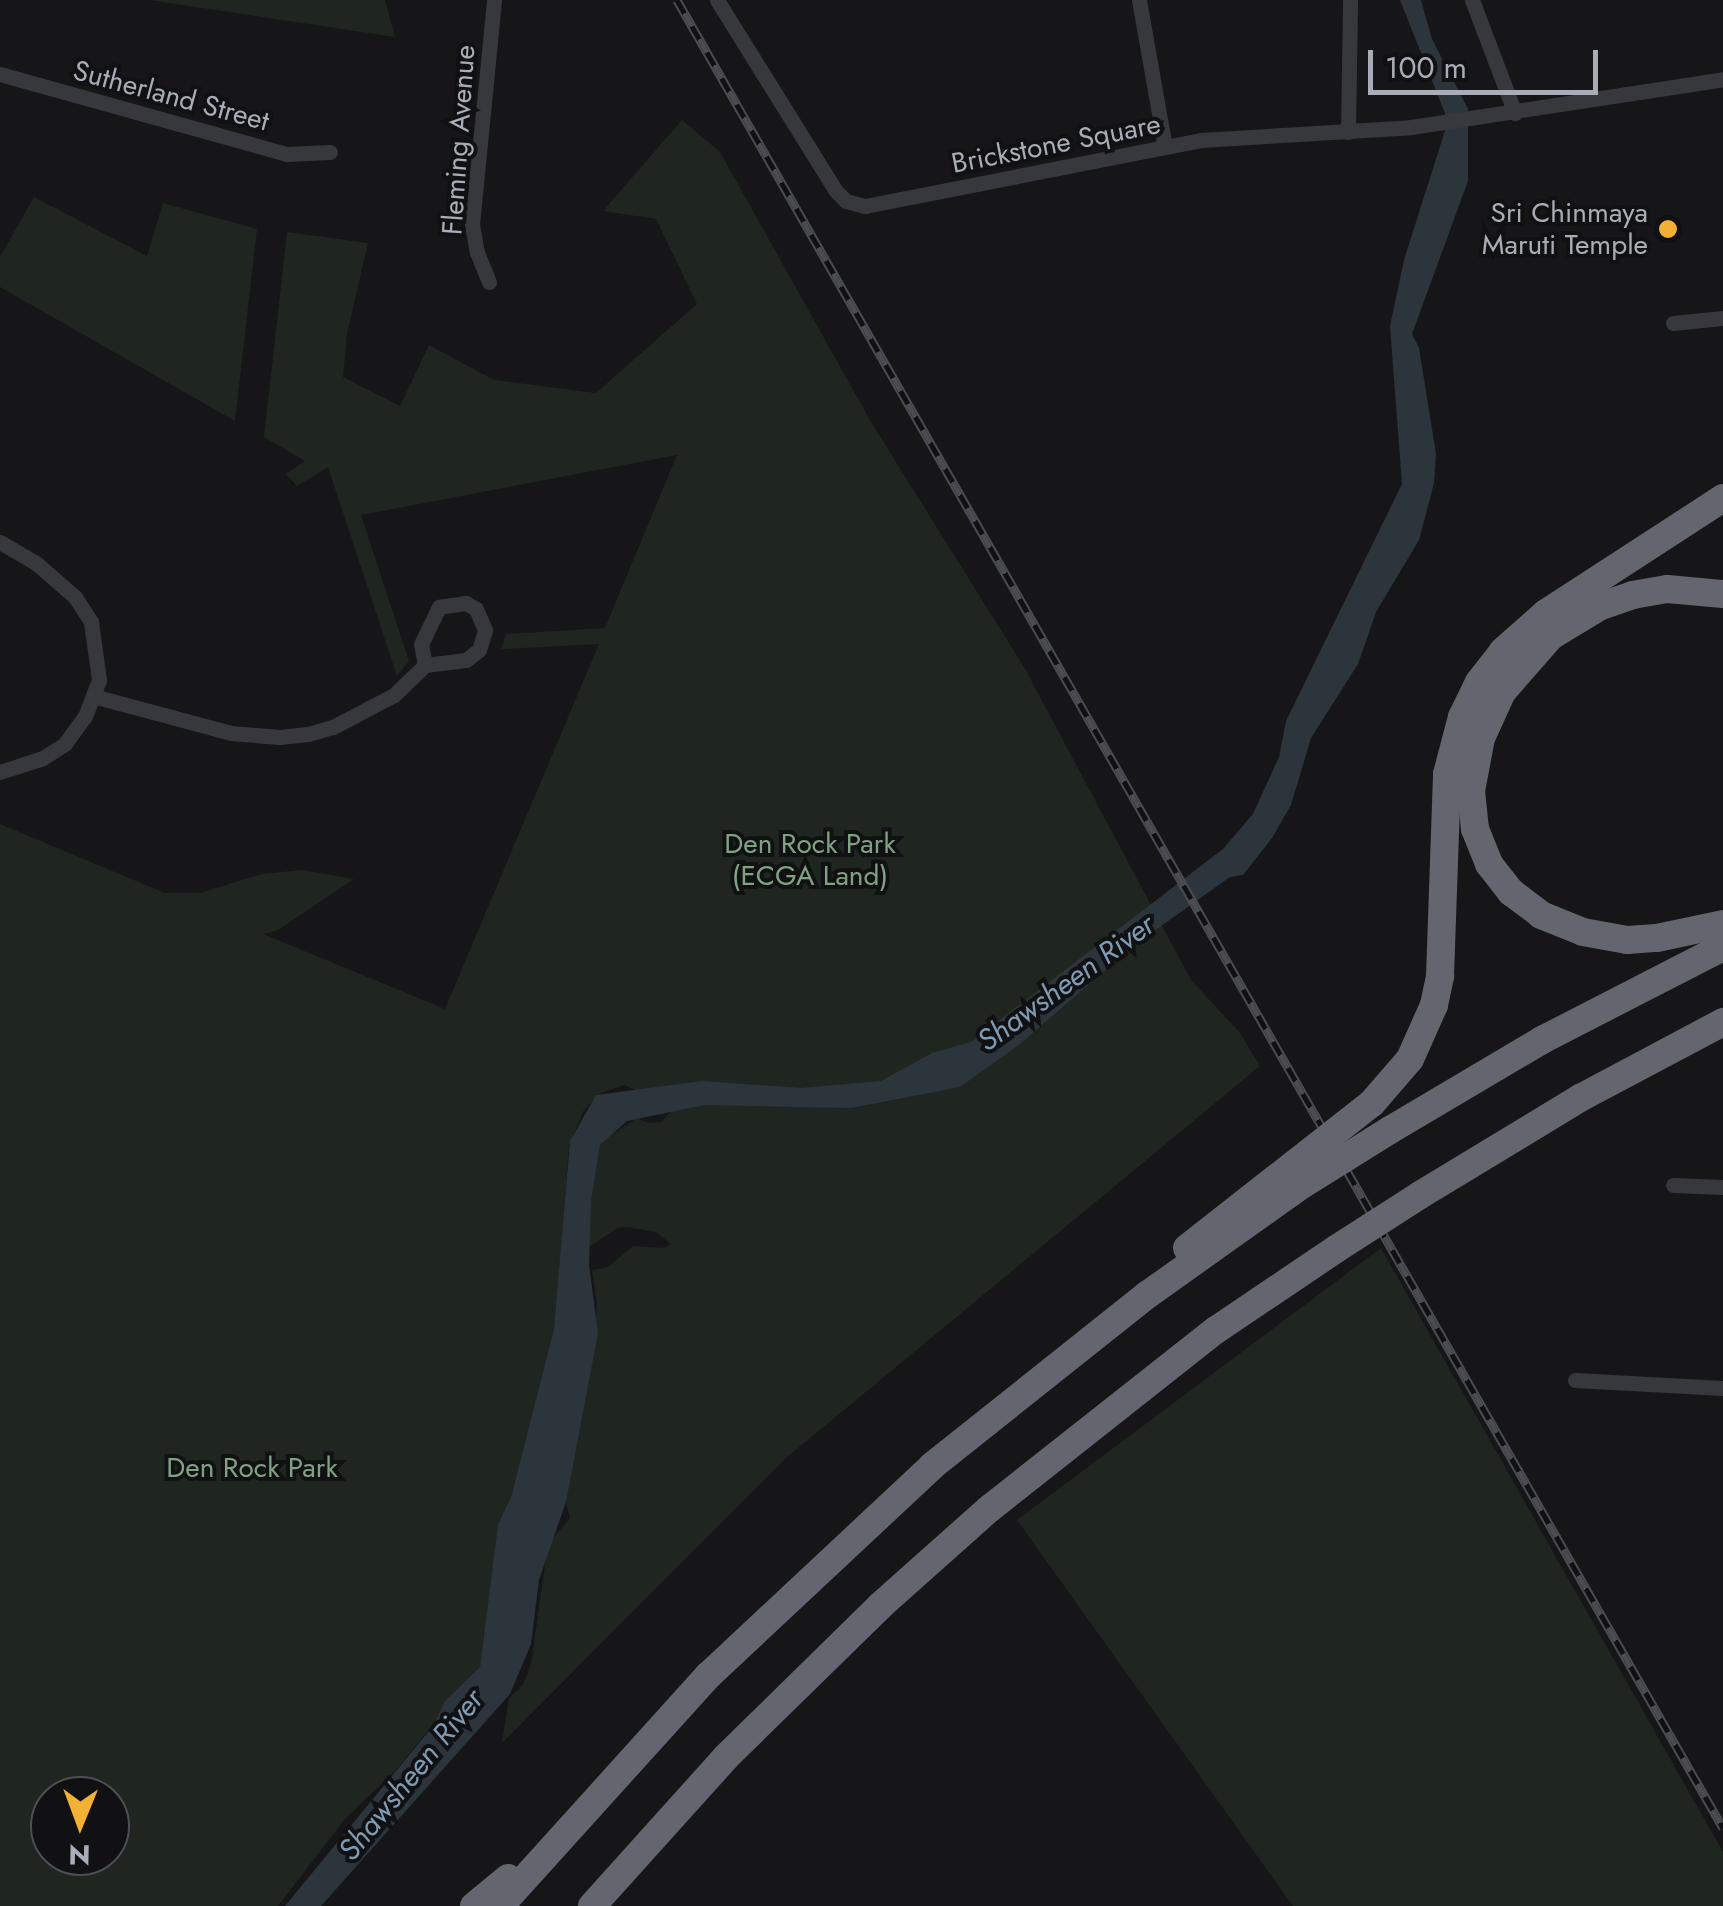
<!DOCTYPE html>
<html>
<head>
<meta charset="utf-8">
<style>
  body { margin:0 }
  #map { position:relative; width:1723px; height:1906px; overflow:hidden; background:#161618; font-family:Jost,sans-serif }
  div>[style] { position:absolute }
  .green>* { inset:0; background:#1e261f }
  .water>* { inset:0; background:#2c353c }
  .street>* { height:15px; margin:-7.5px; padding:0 7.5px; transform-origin:7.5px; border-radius:7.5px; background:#37383d }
  .highway>* { height:28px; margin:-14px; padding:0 14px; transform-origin:14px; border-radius:14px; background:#63666e }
  .rail>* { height:9px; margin-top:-4.5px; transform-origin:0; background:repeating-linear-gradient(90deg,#111113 0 15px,#4a4c52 0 30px); box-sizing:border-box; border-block:2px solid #4a4c52 }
  .highway-bridge>* { height:28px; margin:-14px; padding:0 14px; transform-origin:14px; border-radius:14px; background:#63666e }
  .dots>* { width:28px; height:28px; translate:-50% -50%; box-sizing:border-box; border:5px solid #111113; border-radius:50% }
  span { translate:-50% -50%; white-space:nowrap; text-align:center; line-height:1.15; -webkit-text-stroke:8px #111113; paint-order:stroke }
  .street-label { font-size:28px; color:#a8adb8 }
  .poi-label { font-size:28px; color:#a8adb8 }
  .right { translate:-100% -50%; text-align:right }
  .park-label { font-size:28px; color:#7fa381 }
  .water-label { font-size:30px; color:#7f9bb3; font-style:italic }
  .north { position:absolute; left:30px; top:1776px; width:100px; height:100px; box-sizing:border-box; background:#111113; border:2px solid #4d4f55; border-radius:50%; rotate:181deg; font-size:28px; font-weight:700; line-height:40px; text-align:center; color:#a8adb8 }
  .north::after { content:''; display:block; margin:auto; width:35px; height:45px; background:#f2b134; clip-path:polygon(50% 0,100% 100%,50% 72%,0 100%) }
  .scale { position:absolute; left:1368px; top:50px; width:230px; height:45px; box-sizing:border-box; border:5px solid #a8adb8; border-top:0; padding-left:12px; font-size:30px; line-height:35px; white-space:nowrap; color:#a8adb8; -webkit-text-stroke:8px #111113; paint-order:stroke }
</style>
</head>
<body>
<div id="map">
  <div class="green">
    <i style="clip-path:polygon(149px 0,385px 0,395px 37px)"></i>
    <i style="clip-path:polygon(evenodd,682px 120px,720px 152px,871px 422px,1024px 667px,1191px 980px,1240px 1033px,1260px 1066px,786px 1458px,502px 1743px,509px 1698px,523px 1685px,531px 1664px,548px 1544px,570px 1518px,563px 1491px,592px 1360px,597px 1304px,592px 1270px,608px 1267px,633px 1246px,664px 1248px,671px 1244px,656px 1232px,628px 1227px,617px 1228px,589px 1247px,586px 1235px,594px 1147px,637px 1118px,648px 1123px,662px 1122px,675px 1106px,624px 1085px,599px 1094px,584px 1110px,569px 1145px,556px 1322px,511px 1497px,498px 1524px,480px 1667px,395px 1771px,345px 1819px,278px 1906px,0 1906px,0 824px,165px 893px,200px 893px,262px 874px,302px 870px,354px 879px,278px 930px,263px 934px,445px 1009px,599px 644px,501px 649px,506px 634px,605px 628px,677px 455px,361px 515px,409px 661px,397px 676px,328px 467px,297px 486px,286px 474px,305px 461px,264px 437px,287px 232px,368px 243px,347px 334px,343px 377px,400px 406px,429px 345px,494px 380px,596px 393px,697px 304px,656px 219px,603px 211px,682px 120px,50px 1796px,110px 1796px,110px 1856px,50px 1856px,50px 1796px)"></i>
    <i style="clip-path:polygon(34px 197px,147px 256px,163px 203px,257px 229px,235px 421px,0 287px,0 257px)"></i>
    <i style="clip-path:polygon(1381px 1248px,1723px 1852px,1723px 1906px,1293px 1906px,1017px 1520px)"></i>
  </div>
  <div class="water">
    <i style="clip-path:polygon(1400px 0,1421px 0,1432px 39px,1468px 109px,1468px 181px,1412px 334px,1419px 348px,1436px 454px,1434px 483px,1419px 540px,1376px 612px,1358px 664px,1311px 738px,1291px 805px,1272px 838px,1243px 875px,1230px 877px,1133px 946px,1020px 1044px,960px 1087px,851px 1108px,704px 1105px,627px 1121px,600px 1145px,591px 1201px,589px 1265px,598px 1333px,566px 1502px,539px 1580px,531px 1644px,510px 1694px,321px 1906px,285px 1906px,433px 1726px,445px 1701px,480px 1667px,498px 1524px,511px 1497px,554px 1329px,570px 1141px,596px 1095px,702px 1081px,801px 1088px,881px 1081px,932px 1053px,971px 1042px,1223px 849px,1253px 814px,1279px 757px,1286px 721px,1402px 484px,1390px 326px,1404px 260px,1448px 121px)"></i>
  </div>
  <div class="street">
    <i style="left:717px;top:0;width:225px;rotate:58.1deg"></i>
    <i style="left:836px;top:191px;width:14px;rotate:45deg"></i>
    <i style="left:846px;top:201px;width:20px;rotate:15deg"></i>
    <i style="left:865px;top:206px;width:342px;rotate:-11.1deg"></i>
    <i style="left:1201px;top:140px;width:210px;rotate:-3.5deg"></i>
    <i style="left:1411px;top:127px;width:316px;rotate:-8.7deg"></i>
    <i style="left:1139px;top:0;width:149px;rotate:80deg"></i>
    <i style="left:1472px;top:0;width:121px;rotate:69.2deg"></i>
    <i style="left:0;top:74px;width:298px;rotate:15.6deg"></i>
    <i style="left:287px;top:154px;width:43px;rotate:-2.7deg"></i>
    <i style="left:1348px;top:132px;width:132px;rotate:-89.1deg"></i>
    <i style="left:489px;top:282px;width:31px;rotate:-112deg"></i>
    <i style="left:477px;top:253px;width:28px;rotate:-100deg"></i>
    <i style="left:472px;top:225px;width:226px;rotate:-84.4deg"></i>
    <i style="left:1673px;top:323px;width:50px;rotate:-5.7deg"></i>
    <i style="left:0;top:542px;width:42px;rotate:30.3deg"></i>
    <i style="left:36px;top:563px;width:52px;rotate:41.1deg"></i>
    <i style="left:75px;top:597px;width:30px;rotate:57deg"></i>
    <i style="left:91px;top:622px;width:59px;rotate:82.1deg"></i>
    <i style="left:99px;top:680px;width:39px;rotate:111deg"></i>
    <i style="left:85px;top:716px;width:34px;rotate:126deg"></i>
    <i style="left:65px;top:744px;width:26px;rotate:148deg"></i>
    <i style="left:43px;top:758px;width:45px;rotate:162deg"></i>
    <i style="left:93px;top:696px;width:143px;rotate:15deg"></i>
    <i style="left:231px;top:733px;width:49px;rotate:4.7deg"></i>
    <i style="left:280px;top:737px;width:28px;rotate:-6deg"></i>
    <i style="left:308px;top:734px;width:26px;rotate:-16deg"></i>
    <i style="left:333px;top:727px;width:69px;rotate:-27.7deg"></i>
    <i style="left:394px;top:695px;width:43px;rotate:-44.1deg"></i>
    <i style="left:425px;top:665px;width:41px;rotate:-7deg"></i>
    <i style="left:466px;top:660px;width:16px;rotate:-38deg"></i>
    <i style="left:479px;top:650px;width:21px;rotate:-73deg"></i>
    <i style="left:485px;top:630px;width:23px;rotate:-113deg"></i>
    <i style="left:476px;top:609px;width:12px;rotate:-149deg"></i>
    <i style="left:466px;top:603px;width:27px;rotate:172deg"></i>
    <i style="left:439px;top:607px;width:41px;rotate:115.9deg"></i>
    <i style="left:421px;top:644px;width:21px;rotate:79deg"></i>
    <i style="left:1673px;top:1185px;width:50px;rotate:2.3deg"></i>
    <i style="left:1575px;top:1380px;width:148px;rotate:3.1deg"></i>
  </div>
  <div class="highway">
    <i style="left:1723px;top:594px;width:56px;rotate:-174.9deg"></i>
    <i style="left:1667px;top:589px;width:35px;rotate:170deg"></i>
    <i style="left:1633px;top:595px;width:36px;rotate:161deg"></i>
    <i style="left:1599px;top:607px;width:56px;rotate:148.9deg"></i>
    <i style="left:1551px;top:636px;width:74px;rotate:131.2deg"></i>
    <i style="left:1502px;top:692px;width:51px;rotate:114.5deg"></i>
    <i style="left:1481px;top:738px;width:54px;rotate:100.7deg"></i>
    <i style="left:1471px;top:791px;width:38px;rotate:84deg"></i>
    <i style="left:1475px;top:829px;width:38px;rotate:68deg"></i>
    <i style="left:1489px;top:864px;width:36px;rotate:52deg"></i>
    <i style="left:1511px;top:892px;width:38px;rotate:37deg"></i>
    <i style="left:1541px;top:915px;width:45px;rotate:22deg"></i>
    <i style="left:1583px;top:932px;width:45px;rotate:10.3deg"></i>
    <i style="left:1627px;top:940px;width:30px;rotate:-4deg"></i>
    <i style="left:1657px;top:938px;width:67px;rotate:-12deg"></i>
    <i style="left:1372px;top:1103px;width:58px;rotate:-49.2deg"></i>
    <i style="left:1410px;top:1059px;width:59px;rotate:-66deg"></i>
    <i style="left:1434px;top:1005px;width:30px;rotate:-78deg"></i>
    <i style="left:1440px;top:976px;width:202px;rotate:-88deg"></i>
    <i style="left:1447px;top:774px;width:59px;rotate:-75.3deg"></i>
    <i style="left:1462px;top:717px;width:39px;rotate:-64deg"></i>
    <i style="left:1479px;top:682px;width:39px;rotate:-52deg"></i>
    <i style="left:1503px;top:651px;width:57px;rotate:-41.5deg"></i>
    <i style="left:1546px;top:613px;width:211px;rotate:-33deg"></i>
    <i style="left:1390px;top:1130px;width:177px;rotate:-30.6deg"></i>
    <i style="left:1542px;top:1040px;width:203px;rotate:-27.2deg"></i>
    <i style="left:1420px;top:1195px;width:189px;rotate:-31.2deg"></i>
    <i style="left:1582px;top:1097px;width:160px;rotate:-28deg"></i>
    <i style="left:1187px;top:1248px;width:135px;rotate:-38.1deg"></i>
    <i style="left:474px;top:1906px;width:44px;rotate:-39.5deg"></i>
    <i style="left:500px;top:1906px;width:312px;rotate:-47.9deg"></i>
    <i style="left:709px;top:1675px;width:306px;rotate:-43.1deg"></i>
    <i style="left:932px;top:1466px;width:275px;rotate:-38.5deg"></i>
    <i style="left:1147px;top:1295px;width:190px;rotate:-35.4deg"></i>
    <i style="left:592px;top:1906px;width:200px;rotate:-48deg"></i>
    <i style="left:726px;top:1757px;width:216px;rotate:-44.4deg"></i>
    <i style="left:880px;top:1606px;width:146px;rotate:-41.7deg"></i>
    <i style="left:989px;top:1509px;width:289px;rotate:-38.3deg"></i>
    <i style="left:1216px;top:1330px;width:145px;rotate:-34deg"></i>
  </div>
  <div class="rail">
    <i style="left:677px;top:0;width:2106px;rotate:60.22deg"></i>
  </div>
  <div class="highway-bridge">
    <i style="left:1293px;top:1165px;width:100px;rotate:-38.1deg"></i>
    <i style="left:1302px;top:1185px;width:104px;rotate:-32deg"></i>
    <i style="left:1336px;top:1249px;width:100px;rotate:-32.7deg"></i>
  </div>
  <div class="dots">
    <i style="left:1668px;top:229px;background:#f2b134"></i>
  </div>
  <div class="street-label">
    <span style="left:171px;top:96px;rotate:15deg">Sutherland Street</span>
    <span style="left:459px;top:140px;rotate:-86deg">Fleming Avenue</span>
    <span style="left:1056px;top:144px;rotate:-11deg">Brickstone Square</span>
  </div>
  <div class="poi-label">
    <span class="right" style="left:1648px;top:229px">Sri Chinmaya<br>Maruti Temple</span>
  </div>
  <div class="park-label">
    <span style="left:810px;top:860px">Den Rock Park<br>(ECGA Land)</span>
    <span style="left:252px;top:1468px">Den Rock Park</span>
  </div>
  <div class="water-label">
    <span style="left:1066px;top:983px;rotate:-36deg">Shawsheen River</span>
    <span style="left:411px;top:1775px;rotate:-51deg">Shawsheen River</span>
  </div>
  <div class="north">N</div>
  <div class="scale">100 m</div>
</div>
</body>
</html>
